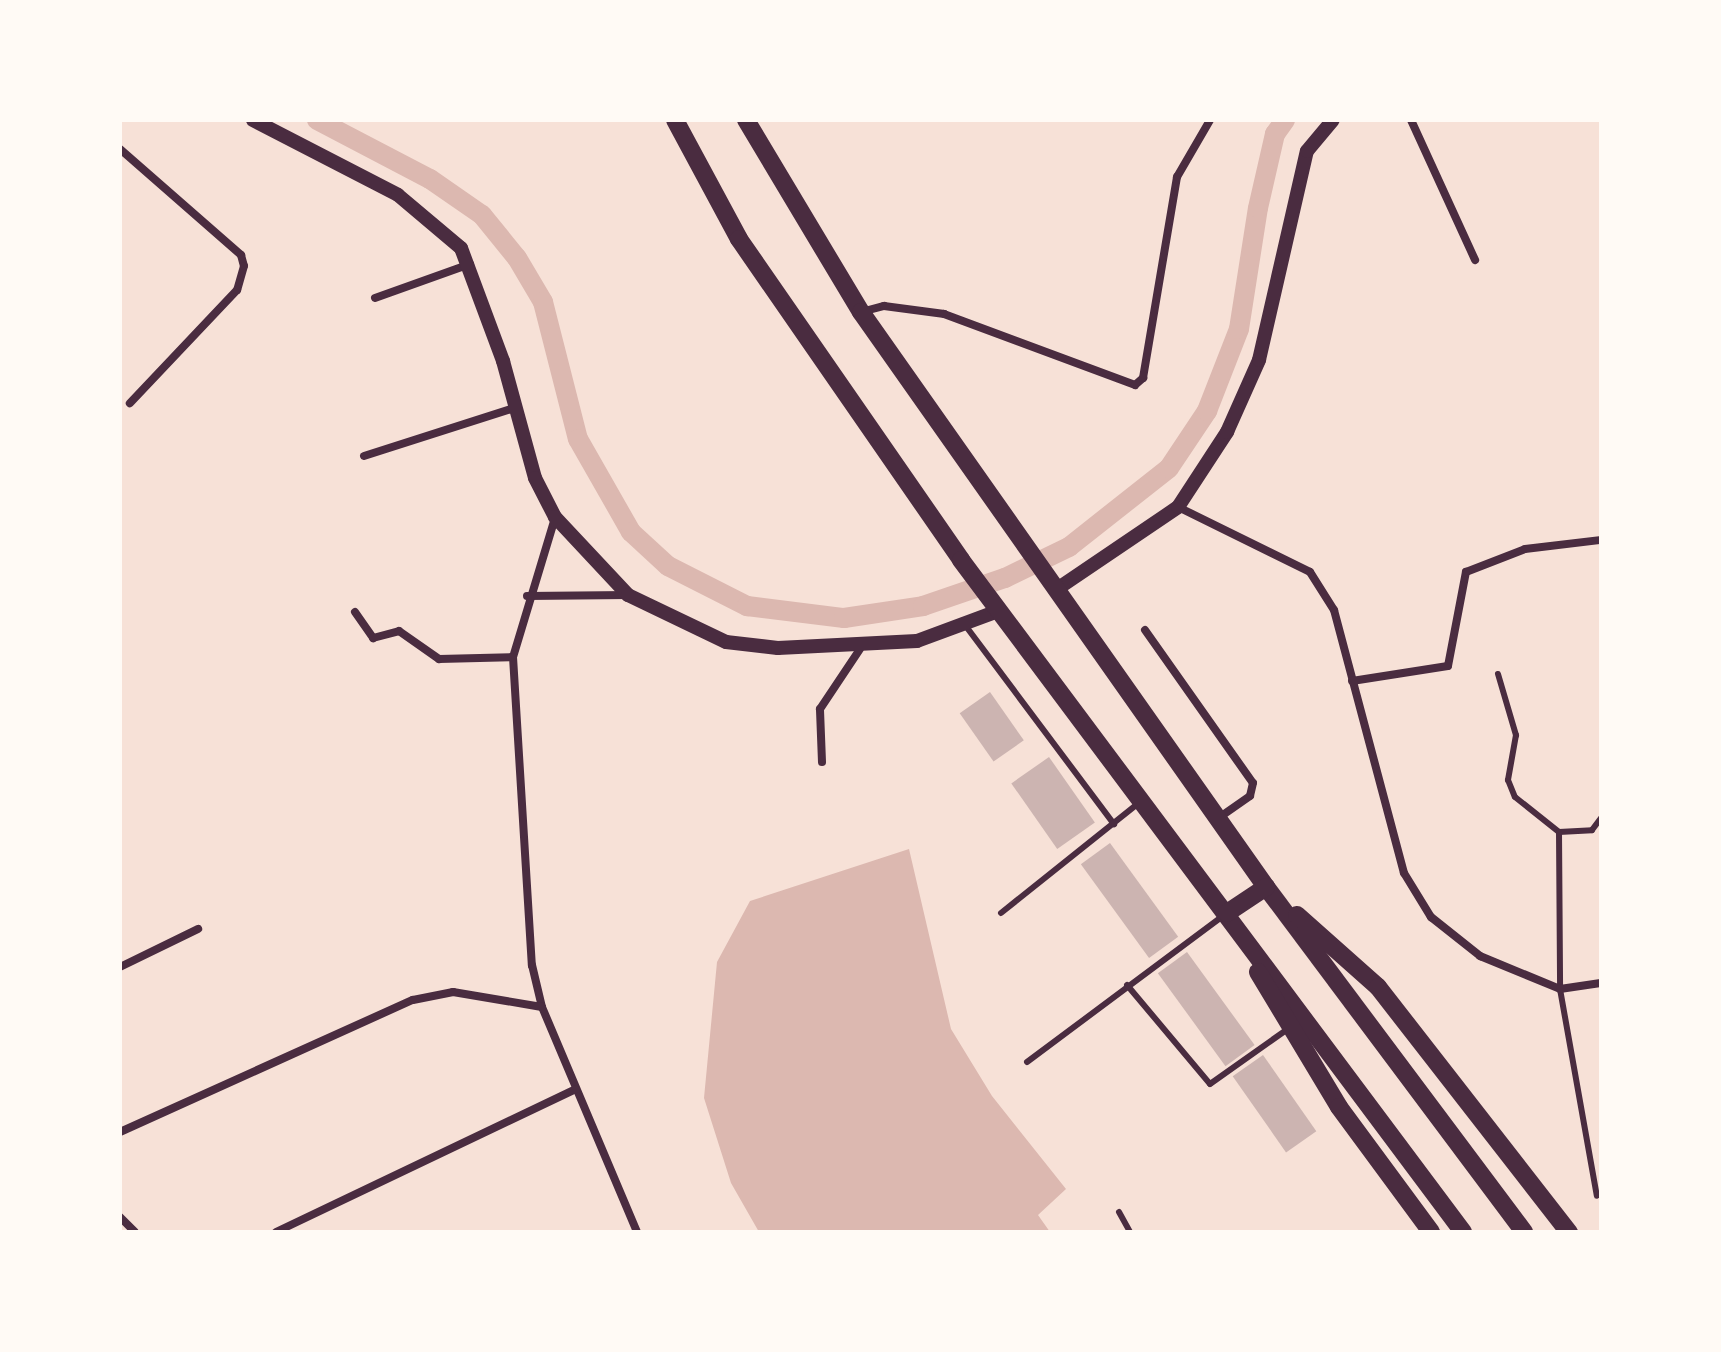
<!DOCTYPE html>
<html>
<head>
<meta charset="utf-8">
<style>
  body { margin:0 }
  #map { position:relative; width:1721px; height:1352px; overflow:hidden; background:#f7e1d7; font-family:"Fira Sans",sans-serif }
  div>[style] { position:absolute }
  .water>* { inset:0; background:#dcb8b0 }
  .canal>* { height:20px; margin:-10px; padding:0 10px; transform-origin:10px; border-radius:10px; background:#dcb8b0 }
  .building>* { inset:0; background:#ccb4b1; transform-origin:0 0 }
  .service>* { height:6px; margin:-3px; padding:0 3px; transform-origin:3px; border-radius:3px; background:#4a2c40 }
  .minor>* { height:8px; margin:-4px; padding:0 4px; transform-origin:4px; border-radius:4px; background:#4a2c40 }
  .tertiary>* { height:14px; margin:-7px; padding:0 7px; transform-origin:7px; border-radius:7px; background:#4a2c40 }
  .primary>* { height:18px; margin:-9px; padding:0 9px; transform-origin:9px; border-radius:9px; background:#4a2c40 }
  span { translate:-50% -50%; white-space:nowrap; text-align:center; line-height:1.15; -webkit-text-stroke:8px #fffaf5; paint-order:stroke }
  .frame { position:absolute; inset:0; border:122px solid #fffaf5; pointer-events:none }
</style>
</head>
<body>
<div id="map">
  <div class="water">
    <i style="clip-path:polygon(909px 849px,951px 1029px,992px 1096px,1066px 1189px,1038px 1215px,1050px 1232px,759px 1232px,731px 1183px,704px 1098px,717px 962px,750px 901px)"></i>
  </div>
  <div class="canal">
    <i style="left:317px;top:120px;width:127px;rotate:27.6deg"></i>
    <i style="left:430px;top:179px;width:63px;rotate:34.7deg"></i>
    <i style="left:482px;top:215px;width:55px;rotate:50.9deg"></i>
    <i style="left:517px;top:258px;width:51px;rotate:59.4deg"></i>
    <i style="left:543px;top:302px;width:141px;rotate:75.7deg"></i>
    <i style="left:578px;top:439px;width:107px;rotate:60.3deg"></i>
    <i style="left:631px;top:532px;width:50px;rotate:42.6deg"></i>
    <i style="left:668px;top:566px;width:89px;rotate:26.9deg"></i>
    <i style="left:747px;top:606px;width:98px;rotate:7.1deg"></i>
    <i style="left:844px;top:618px;width:80px;rotate:-8.6deg"></i>
    <i style="left:923px;top:606px;width:87px;rotate:-18.9deg"></i>
    <i style="left:1005px;top:578px;width:71px;rotate:-25.8deg"></i>
    <i style="left:1069px;top:547px;width:127px;rotate:-38.3deg"></i>
    <i style="left:1169px;top:468px;width:69px;rotate:-56.3deg"></i>
    <i style="left:1207px;top:411px;width:88px;rotate:-68.7deg"></i>
    <i style="left:1239px;top:329px;width:122px;rotate:-81.1deg"></i>
    <i style="left:1258px;top:208px;width:76px;rotate:-77.1deg"></i>
    <i style="left:1275px;top:134px;width:17px;rotate:-54deg"></i>
  </div>
  <div class="building">
    <i style="left:990px;top:692px;width:59px;height:37px;rotate:55deg"></i>
    <i style="left:1049px;top:757px;width:80px;height:46px;rotate:55deg"></i>
    <i style="left:1110px;top:843px;width:116px;height:36px;rotate:54deg"></i>
    <i style="left:1187px;top:952px;width:115px;height:36px;rotate:54deg"></i>
    <i style="left:1263px;top:1055px;width:93px;height:37px;rotate:55deg"></i>
  </div>
  <div class="service">
    <i style="left:965px;top:625px;width:249px;rotate:53.2deg"></i>
    <i style="left:1498px;top:674px;width:64px;rotate:73.6deg"></i>
    <i style="left:1516px;top:735px;width:46px;rotate:100.1deg"></i>
    <i style="left:1508px;top:780px;width:18px;rotate:68deg"></i>
    <i style="left:1515px;top:797px;width:56px;rotate:38.5deg"></i>
    <i style="left:1559px;top:832px;width:33px;rotate:-3deg"></i>
    <i style="left:1592px;top:830px;width:15px;rotate:-53deg"></i>
    <i style="left:1559px;top:832px;width:157px;rotate:89.6deg"></i>
    <i style="left:1560px;top:989px;width:210px;rotate:79.9deg"></i>
    <i style="left:1001px;top:913px;width:176px;rotate:-38.6deg"></i>
    <i style="left:1127px;top:985px;width:129px;rotate:50deg"></i>
    <i style="left:1210px;top:1084px;width:97px;rotate:-35.3deg"></i>
    <i style="left:1027px;top:1062px;width:246px;rotate:-36.7deg"></i>
    <i style="left:1119px;top:1212px;width:23px;rotate:61deg"></i>
  </div>
  <div class="minor">
    <i style="left:1411px;top:120px;width:154px;rotate:65.4deg"></i>
    <i style="left:120px;top:149px;width:161px;rotate:41.2deg"></i>
    <i style="left:241px;top:255px;width:11px;rotate:75deg"></i>
    <i style="left:244px;top:266px;width:25px;rotate:106deg"></i>
    <i style="left:237px;top:290px;width:156px;rotate:133.4deg"></i>
    <i style="left:375px;top:298px;width:101px;rotate:-19.7deg"></i>
    <i style="left:861px;top:312px;width:24px;rotate:-15deg"></i>
    <i style="left:884px;top:306px;width:61px;rotate:7.6deg"></i>
    <i style="left:944px;top:314px;width:204px;rotate:20.4deg"></i>
    <i style="left:1135px;top:385px;width:11px;rotate:-41deg"></i>
    <i style="left:1143px;top:378px;width:204px;rotate:-80.4deg"></i>
    <i style="left:1177px;top:177px;width:66px;rotate:-59.9deg"></i>
    <i style="left:364px;top:456px;width:154px;rotate:-17.7deg"></i>
    <i style="left:1178px;top:507px;width:147px;rotate:26.2deg"></i>
    <i style="left:1310px;top:572px;width:45px;rotate:57.7deg"></i>
    <i style="left:1334px;top:610px;width:272px;rotate:75.1deg"></i>
    <i style="left:1404px;top:873px;width:52px;rotate:58.5deg"></i>
    <i style="left:1431px;top:917px;width:63px;rotate:38.5deg"></i>
    <i style="left:1480px;top:956px;width:87px;rotate:22.4deg"></i>
    <i style="left:1560px;top:989px;width:41px;rotate:-8.3deg"></i>
    <i style="left:555px;top:518px;width:145px;rotate:106.8deg"></i>
    <i style="left:513px;top:657px;width:309px;rotate:86.5deg"></i>
    <i style="left:532px;top:965px;width:43px;rotate:76.6deg"></i>
    <i style="left:542px;top:1007px;width:244px;rotate:67.1deg"></i>
    <i style="left:527px;top:596px;width:101px;rotate:-0.6deg"></i>
    <i style="left:355px;top:612px;width:32px;rotate:55deg"></i>
    <i style="left:373px;top:638px;width:27px;rotate:-15deg"></i>
    <i style="left:399px;top:631px;width:49px;rotate:35deg"></i>
    <i style="left:439px;top:659px;width:74px;rotate:-1.5deg"></i>
    <i style="left:1145px;top:630px;width:187px;rotate:54.8deg"></i>
    <i style="left:1253px;top:783px;width:13px;rotate:103deg"></i>
    <i style="left:1250px;top:796px;width:38px;rotate:145deg"></i>
    <i style="left:1352px;top:681px;width:97px;rotate:-8.9deg"></i>
    <i style="left:1448px;top:666px;width:96px;rotate:-79.2deg"></i>
    <i style="left:1466px;top:572px;width:63px;rotate:-21.3deg"></i>
    <i style="left:1525px;top:549px;width:77px;rotate:-6.8deg"></i>
    <i style="left:822px;top:762px;width:53px;rotate:-92.2deg"></i>
    <i style="left:820px;top:709px;width:72px;rotate:-56.3deg"></i>
    <i style="left:120px;top:967px;width:87px;rotate:-26deg"></i>
    <i style="left:120px;top:1132px;width:321px;rotate:-24.3deg"></i>
    <i style="left:413px;top:1000px;width:41px;rotate:-11.3deg"></i>
    <i style="left:453px;top:992px;width:90px;rotate:9.6deg"></i>
    <i style="left:120px;top:1217px;width:21px;rotate:45deg"></i>
    <i style="left:276px;top:1232px;width:332px;rotate:-25.5deg"></i>
  </div>
  <div class="tertiary">
    <i style="left:253px;top:120px;width:163px;rotate:27.3deg"></i>
    <i style="left:398px;top:195px;width:82px;rotate:40.1deg"></i>
    <i style="left:461px;top:248px;width:121px;rotate:69.6deg"></i>
    <i style="left:503px;top:361px;width:121px;rotate:74.7deg"></i>
    <i style="left:535px;top:478px;width:44px;rotate:62.9deg"></i>
    <i style="left:555px;top:517px;width:107px;rotate:46.9deg"></i>
    <i style="left:628px;top:595px;width:109px;rotate:25.6deg"></i>
    <i style="left:726px;top:642px;width:52px;rotate:6.6deg"></i>
    <i style="left:778px;top:648px;width:139px;rotate:-2.9deg"></i>
    <i style="left:917px;top:641px;width:86px;rotate:-20.3deg"></i>
    <i style="left:1057px;top:589px;width:146px;rotate:-34.1deg"></i>
    <i style="left:1178px;top:507px;width:90px;rotate:-56.8deg"></i>
    <i style="left:1227px;top:432px;width:79px;rotate:-66deg"></i>
    <i style="left:1259px;top:360px;width:214px;rotate:-77.1deg"></i>
    <i style="left:1307px;top:151px;width:40px;rotate:-50deg"></i>
  </div>
  <div class="primary">
    <i style="left:675px;top:120px;width:135px;rotate:61.7deg"></i>
    <i style="left:739px;top:239px;width:390px;rotate:55.3deg"></i>
    <i style="left:961px;top:560px;width:839px;rotate:53.24deg"></i>
    <i style="left:746px;top:120px;width:224px;rotate:59.1deg"></i>
    <i style="left:861px;top:312px;width:703px;rotate:54.84deg"></i>
    <i style="left:1266px;top:887px;width:431px;rotate:53.2deg"></i>
    <i style="left:1227px;top:913px;width:47px;rotate:-33.7deg"></i>
    <i style="left:1297px;top:915px;width:108px;rotate:41.6deg"></i>
    <i style="left:1378px;top:987px;width:311px;rotate:52.1deg"></i>
    <i style="left:1258px;top:972px;width:157px;rotate:59deg"></i>
    <i style="left:1339px;top:1107px;width:155px;rotate:53.6deg"></i>
  </div>
  <div class="frame"></div>
</div>
</body>
</html>
